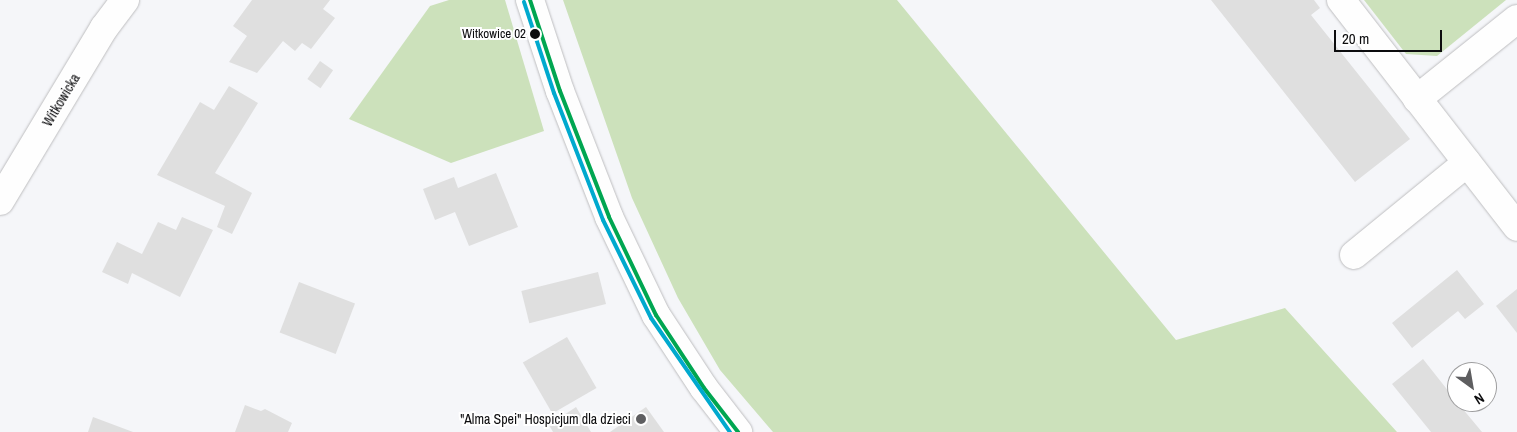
<!DOCTYPE html>
<html>
<head>
<meta charset="utf-8">
<style>
  body { margin:0 }
  #map { position:relative; width:1517px; height:432px; overflow:hidden; background:#f5f6f9; font-family:"Archivo Narrow",sans-serif }
  div>[style] { position:absolute }
  .forest>* { inset:0; background:#cce1bb }
  .building>* { inset:0; background:#dfdfdf; transform-origin:0 0 }
  .roads { filter:drop-shadow(0 0 1px #bebec0) drop-shadow(0 0 1px #bebec0) }
  .minor>* { height:28px; margin:-14px; padding:0 14px; transform-origin:14px; border-radius:14px; background:#fefefe }
  .bus-1>* { height:4px; margin:-2px; padding:0 2px; transform-origin:2px; border-radius:2px; background:#00a651 }
  .bus-2>* { height:4px; margin:-2px; padding:0 2px; transform-origin:2px; border-radius:2px; background:#00a9ce }
  .dots>* { width:14px; height:14px; translate:-50% -50%; box-sizing:border-box; border:2px solid #fff; border-radius:50% }
  span { translate:-50% -50%; white-space:nowrap; text-align:center; line-height:1.15; -webkit-text-stroke:4px #fff; paint-order:stroke }
  .bus-label { font-size:13px; color:#0c0c0e }
  .right { translate:-100% -50%; text-align:right }
  .street-label { font-size:14px; color:#0c0c0e }
  .poi-label { font-size:14px; color:#0c0c0e }
  .north { position:absolute; left:1447px; top:362px; width:50px; height:50px; box-sizing:border-box; background:#fff; border:1px solid #9e9e9f; border-radius:50%; rotate:148deg; font-size:14px; font-weight:700; line-height:20px; text-align:center; color:#0c0c0e }
  .north::after { content:''; display:block; margin:auto; width:18px; height:22px; background:#5e5e60; clip-path:polygon(50% 0,100% 100%,50% 72%,0 100%) }
  .scale { position:absolute; left:1334px; top:30px; width:108px; height:22px; box-sizing:border-box; border:2px solid #0c0c0e; border-top:0; padding-left:6px; font-size:15px; line-height:18px; white-space:nowrap; color:#0c0c0e; -webkit-text-stroke:4px #fff; paint-order:stroke }
</style>
</head>
<body>
<div id="map">
  <div class="forest">
    <i style="clip-path:polygon(449px 0,505px 0,544px 131px,451px 163px,349px 119px,430px 6px)"></i>
    <i style="clip-path:polygon(563px 0,897px 0,1176px 340px,1285px 308px,1397px 432px,773px 432px,720px 370px,678px 298px,632px 198px)"></i>
    <i style="clip-path:polygon(1364px 0,1506px 0,1437px 56px,1406px 54px)"></i>
  </div>
  <div class="building">
    <i style="clip-path:polygon(252px 0,330px 0,323px 9px,335px 18px,311px 49px,302px 43px,295px 51px,283px 41px,257px 73px,229px 62px,247px 36px,233px 26px)"></i>
    <i style="clip-path:polygon(1211px 0,1314px 0,1320px 8px,1311px 15px,1410px 139px,1355px 182px)"></i>
    <i style="left:320px;top:61px;width:16px;height:22px;rotate:35deg"></i>
    <i style="clip-path:polygon(229px 86px,258px 103px,215px 173px,252px 193px,232px 234px,217px 227px,225px 206px,157px 175px,200px 102px,214px 110px)"></i>
    <i style="clip-path:polygon(496px 173px,518px 227px,469px 246px,455px 212px,435px 220px,423px 189px,454px 177px,458px 188px)"></i>
    <i style="clip-path:polygon(182px 217px,213px 230px,180px 297px,132px 273px,128px 284px,102px 272px,117px 242px,142px 254px,158px 222px,176px 230px)"></i>
    <i style="clip-path:polygon(1457px 270px,1484px 304px,1465px 319px,1458px 311px,1412px 348px,1392px 323px)"></i>
    <i style="left:598px;top:272px;width:33px;height:79px;rotate:76deg"></i>
    <i style="left:299px;top:282px;width:60px;height:54px;rotate:21deg"></i>
    <i style="clip-path:polygon(1517px 289px,1517px 333px,1496px 306px)"></i>
    <i style="left:567px;top:337px;width:59px;height:51px;rotate:60deg"></i>
    <i style="clip-path:polygon(1423px 359px,1457px 402px,1482px 432px,1431px 432px,1392px 384px)"></i>
    <i style="clip-path:polygon(245px 405px,261px 411px,265px 409px,292px 423px,288px 432px,235px 432px)"></i>
    <i style="clip-path:polygon(576px 407px,591px 432px,553px 432px,549px 425px)"></i>
    <i style="clip-path:polygon(646px 407px,664px 432px,610px 432px)"></i>
    <i style="clip-path:polygon(93px 417px,133px 432px,88px 432px)"></i>
  </div>
  <div class="roads">
    <div class="minor">
      <i style="left:530px;top:0;width:96px;rotate:71.8deg"></i>
      <i style="left:560px;top:91px;width:135px;rotate:68.7deg"></i>
      <i style="left:609px;top:217px;width:109px;rotate:64.4deg"></i>
      <i style="left:656px;top:315px;width:87px;rotate:56.7deg"></i>
      <i style="left:704px;top:388px;width:56px;rotate:52.3deg"></i>
      <i style="left:1341px;top:0;width:287px;rotate:52.2deg"></i>
      <i style="left:1417px;top:99px;width:128px;rotate:-38.7deg"></i>
      <i style="left:0;top:201px;width:202px;rotate:-59deg"></i>
      <i style="left:104px;top:28px;width:35px;rotate:-53deg"></i>
      <i style="left:1354px;top:255px;width:146px;rotate:-39.2deg"></i>
    </div>
  </div>
  <div class="bus-1">
    <i style="left:530px;top:0;width:96px;rotate:71.8deg"></i>
    <i style="left:560px;top:91px;width:135px;rotate:68.7deg"></i>
    <i style="left:609px;top:217px;width:109px;rotate:64.4deg"></i>
    <i style="left:656px;top:315px;width:87px;rotate:56.7deg"></i>
    <i style="left:704px;top:388px;width:56px;rotate:52.3deg"></i>
  </div>
  <div class="bus-2">
    <i style="left:524px;top:2px;width:96px;rotate:71.8deg"></i>
    <i style="left:554px;top:93px;width:136px;rotate:68.9deg"></i>
    <i style="left:603px;top:220px;width:109px;rotate:63.9deg"></i>
    <i style="left:651px;top:318px;width:139px;rotate:55.3deg"></i>
  </div>
  <div class="dots">
    <i style="left:535px;top:34px;background:#0c0c0e"></i>
    <i style="left:641px;top:419px;background:#5e5e60"></i>
  </div>
  <div class="bus-label">
    <span class="right" style="left:526px;top:34px">Witkowice 02</span>
  </div>
  <div class="street-label">
    <span style="left:61px;top:100px;rotate:-59deg">Witkowicka</span>
  </div>
  <div class="poi-label">
    <span class="right" style="left:631px;top:419px">"Alma Spei" Hospicjum dla dzieci</span>
  </div>
  <div class="north">N</div>
  <div class="scale">20 m</div>
</div>
</body>
</html>
